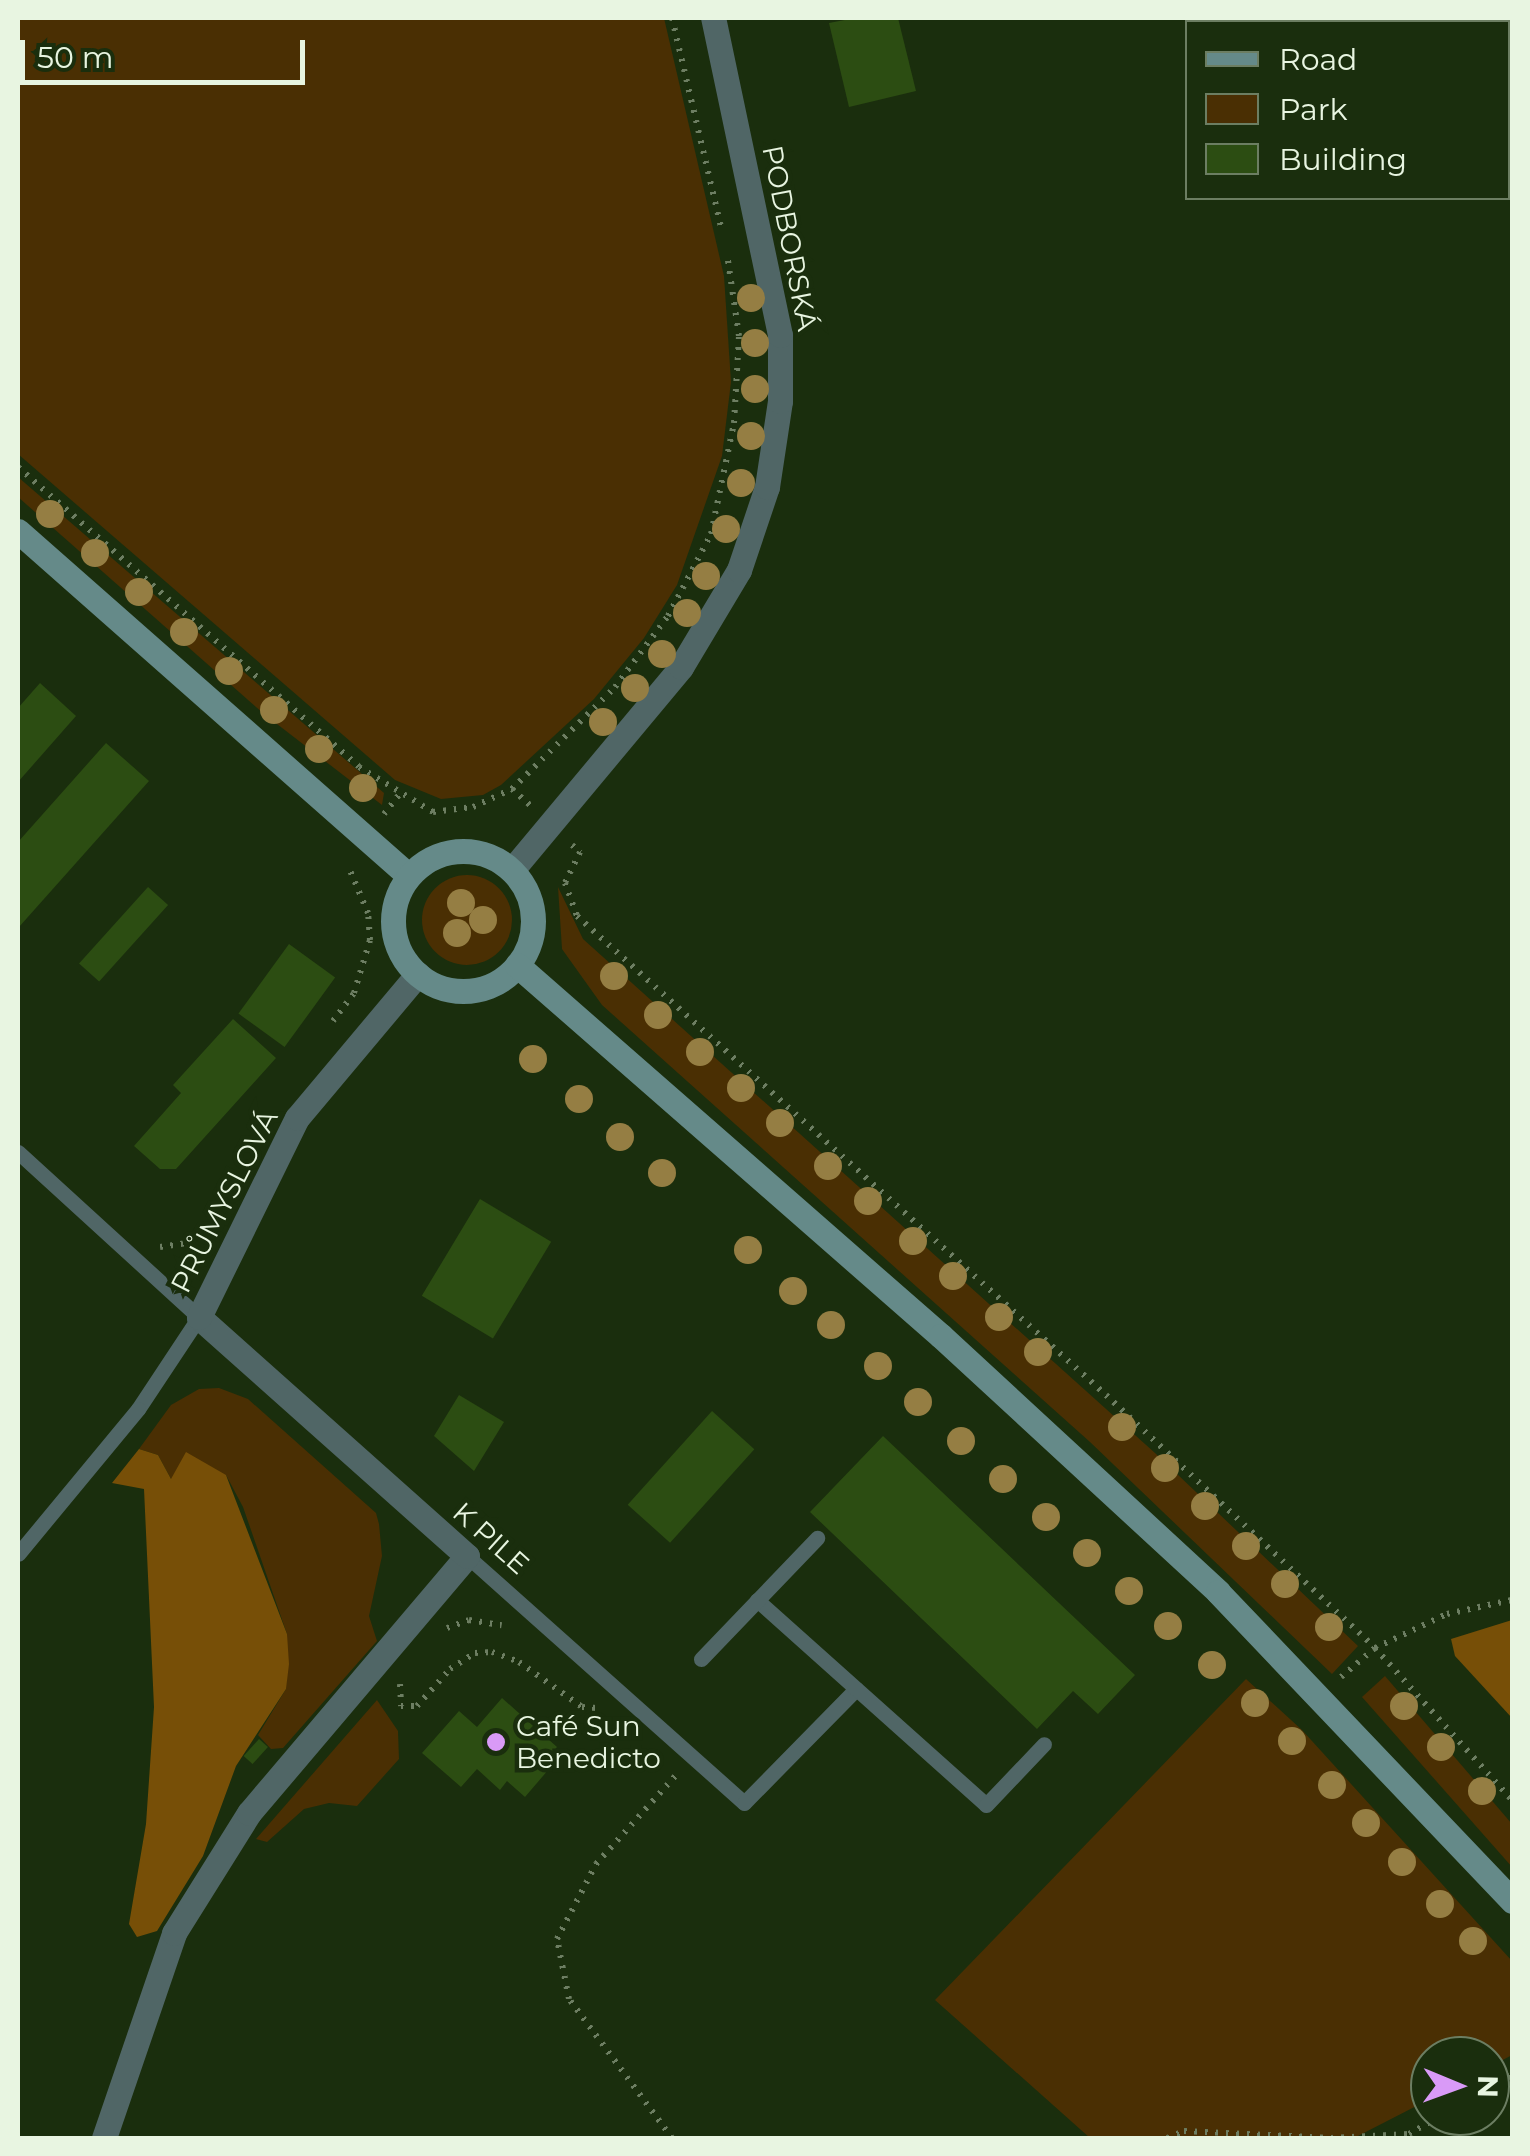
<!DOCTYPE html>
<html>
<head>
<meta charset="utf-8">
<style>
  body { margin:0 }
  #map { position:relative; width:1530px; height:2156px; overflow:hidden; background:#1a2e0d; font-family:Montserrat,sans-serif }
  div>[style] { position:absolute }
  .green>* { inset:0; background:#4a2f03 }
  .round { border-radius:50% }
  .forest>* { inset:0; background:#774f07 }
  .building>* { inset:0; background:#2c4d12; transform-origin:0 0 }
  .path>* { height:6px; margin-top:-3px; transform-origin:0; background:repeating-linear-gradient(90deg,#6d7e62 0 2.5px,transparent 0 10.5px) }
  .service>* { height:15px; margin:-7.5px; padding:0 7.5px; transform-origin:7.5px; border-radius:7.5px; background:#506666 }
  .minor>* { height:25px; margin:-12.5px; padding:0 12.5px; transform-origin:12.5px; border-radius:12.5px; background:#506666 }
  .secondary>* { height:25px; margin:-12.5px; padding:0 12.5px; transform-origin:12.5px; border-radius:12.5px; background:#658a89 }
  .secondary>.ring { margin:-12.5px; padding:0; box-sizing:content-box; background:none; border:25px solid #658a89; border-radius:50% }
  .trees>* { width:28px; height:28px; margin:-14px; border-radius:50%; background:#957e43 }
  .dots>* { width:28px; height:28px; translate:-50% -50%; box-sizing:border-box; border:5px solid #1a2e0d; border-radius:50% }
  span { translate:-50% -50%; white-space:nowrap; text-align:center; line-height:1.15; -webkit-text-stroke:9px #1a2e0d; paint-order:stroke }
  .street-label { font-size:28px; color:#e8f5e1 }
  .poi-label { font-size:28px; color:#e8f5e1 }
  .left { translate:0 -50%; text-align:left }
  .frame { position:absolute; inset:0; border:20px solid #e8f5e1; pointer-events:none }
  .legend { position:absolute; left:1185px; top:20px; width:325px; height:180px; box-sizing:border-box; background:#1a2e0d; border:2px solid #6c7e62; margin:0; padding:12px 18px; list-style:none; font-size:30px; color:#e8f5e1 }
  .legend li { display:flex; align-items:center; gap:20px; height:50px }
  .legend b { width:50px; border:2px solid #6c7e62 }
  .north { position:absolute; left:1410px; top:2036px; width:100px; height:100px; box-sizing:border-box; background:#1a2e0d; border:2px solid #6c7e62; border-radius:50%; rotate:91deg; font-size:28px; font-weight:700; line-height:40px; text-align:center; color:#e8f5e1 }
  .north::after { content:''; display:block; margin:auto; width:35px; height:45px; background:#d99af7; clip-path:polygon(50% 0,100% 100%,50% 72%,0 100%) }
  .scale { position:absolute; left:20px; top:40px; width:285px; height:45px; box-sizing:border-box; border:5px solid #e8f5e1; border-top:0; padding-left:12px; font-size:30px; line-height:35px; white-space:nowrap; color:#e8f5e1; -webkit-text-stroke:8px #1a2e0d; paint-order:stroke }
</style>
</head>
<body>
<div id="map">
  <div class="green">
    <i style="clip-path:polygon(18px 18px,664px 18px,724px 276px,731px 382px,722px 456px,677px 585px,644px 638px,594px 699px,501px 785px,483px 795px,441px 799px,395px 780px,18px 454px)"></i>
    <i style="clip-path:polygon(18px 477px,384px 793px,382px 805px,264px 714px,18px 497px)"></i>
    <i class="round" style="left:422px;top:875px;width:90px;height:90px"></i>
    <i style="clip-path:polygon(558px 887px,583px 939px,1155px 1453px,1358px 1646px,1332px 1674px,1090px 1442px,602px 1005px,562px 949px)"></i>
    <i style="clip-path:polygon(219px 1388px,248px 1399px,376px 1513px,379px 1524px,382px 1556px,369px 1616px,377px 1641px,283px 1748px,271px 1749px,258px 1735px,286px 1689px,287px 1634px,243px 1507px,226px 1475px,171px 1479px,158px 1455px,139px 1449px,171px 1405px,199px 1389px)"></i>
    <i style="clip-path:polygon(1385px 1676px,1512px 1824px,1512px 1867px,1362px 1697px)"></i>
    <i style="clip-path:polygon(1246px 1679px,1302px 1730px,1512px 1961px,1512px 2055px,1490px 2067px,1490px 2056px,1430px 2056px,1430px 2099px,1354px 2138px,1090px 2138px,935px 2000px)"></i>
    <i style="clip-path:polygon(377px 1700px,398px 1731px,399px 1759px,357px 1806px,329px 1803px,304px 1809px,267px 1842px,256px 1839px)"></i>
  </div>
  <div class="forest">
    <i style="clip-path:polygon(139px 1449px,158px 1455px,171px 1479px,186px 1452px,226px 1475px,287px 1634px,289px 1664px,286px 1689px,236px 1766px,203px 1856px,157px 1931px,137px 1937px,129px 1924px,146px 1824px,154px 1707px,144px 1489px,112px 1483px)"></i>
    <i style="clip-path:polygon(1512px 1620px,1512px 1718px,1455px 1656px,1451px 1639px)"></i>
  </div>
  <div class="building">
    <i style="clip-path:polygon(855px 18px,898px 18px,916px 91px,849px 107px,829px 23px)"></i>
    <i style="clip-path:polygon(40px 683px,76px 716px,18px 782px,18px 708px)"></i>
    <i style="clip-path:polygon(106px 743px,149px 781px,19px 927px,18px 842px)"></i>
    <i style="left:148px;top:887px;width:27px;height:103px;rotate:42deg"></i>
    <i style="left:289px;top:944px;width:57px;height:86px;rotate:36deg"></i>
    <i style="clip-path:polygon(233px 1019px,276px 1058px,176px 1169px,160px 1169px,134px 1146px,181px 1093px,173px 1085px)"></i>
    <i style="left:480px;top:1199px;width:83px;height:113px;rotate:31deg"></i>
    <i style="clip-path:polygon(459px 1395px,504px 1422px,474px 1471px,434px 1436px)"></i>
    <i style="left:712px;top:1411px;width:57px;height:126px;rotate:42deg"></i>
    <i style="clip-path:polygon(883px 1436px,1135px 1675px,1098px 1714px,1073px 1691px,1037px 1729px,810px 1512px)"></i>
    <i style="clip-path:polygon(502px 1698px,557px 1747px,542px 1764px,549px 1769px,525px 1797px,507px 1781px,500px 1790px,477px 1769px,461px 1787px,422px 1753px,459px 1711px,477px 1727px)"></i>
    <i style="left:259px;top:1739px;width:12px;height:23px;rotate:42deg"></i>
  </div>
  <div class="path">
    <i style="left:672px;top:18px;width:215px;rotate:76.8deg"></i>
    <i style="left:18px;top:467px;width:454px;rotate:41.3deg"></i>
    <i style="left:359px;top:767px;width:87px;rotate:31.3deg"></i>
    <i style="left:433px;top:812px;width:40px;rotate:-7.1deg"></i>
    <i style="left:473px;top:807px;width:43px;rotate:-24.8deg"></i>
    <i style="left:512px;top:789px;width:145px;rotate:-44.7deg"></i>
    <i style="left:615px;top:687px;width:89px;rotate:-53.3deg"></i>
    <i style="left:668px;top:616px;width:93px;rotate:-62.3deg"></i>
    <i style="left:711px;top:534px;width:113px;rotate:-78.3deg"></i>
    <i style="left:734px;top:423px;width:87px;rotate:-86.7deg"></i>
    <i style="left:739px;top:336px;width:83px;rotate:-98.3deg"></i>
    <i style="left:512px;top:789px;width:24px;rotate:42deg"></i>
    <i style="left:384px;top:814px;width:24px;rotate:-52deg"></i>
    <i style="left:572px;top:845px;width:11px;rotate:41deg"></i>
    <i style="left:580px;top:852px;width:34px;rotate:116deg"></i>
    <i style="left:565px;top:883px;width:35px;rotate:70deg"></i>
    <i style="left:577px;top:916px;width:714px;rotate:42.16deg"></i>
    <i style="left:1106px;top:1395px;width:369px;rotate:43.2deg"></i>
    <i style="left:1375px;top:1648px;width:205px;rotate:48deg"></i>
    <i style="left:333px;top:1021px;width:35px;rotate:-53deg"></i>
    <i style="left:354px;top:993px;width:55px;rotate:-73.2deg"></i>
    <i style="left:370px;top:940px;width:27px;rotate:-94deg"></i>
    <i style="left:368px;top:913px;width:49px;rotate:-112.9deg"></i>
    <i style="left:160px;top:1247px;width:41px;rotate:-8.3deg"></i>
    <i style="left:447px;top:1628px;width:23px;rotate:-20deg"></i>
    <i style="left:469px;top:1620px;width:33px;rotate:9deg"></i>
    <i style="left:1341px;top:1677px;width:45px;rotate:-40.5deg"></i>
    <i style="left:1375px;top:1648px;width:80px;rotate:-25.3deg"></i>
    <i style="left:1447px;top:1614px;width:66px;rotate:-12.2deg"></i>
    <i style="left:400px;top:1684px;width:22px;rotate:87deg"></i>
    <i style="left:401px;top:1706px;width:16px"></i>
    <i style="left:417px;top:1706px;width:50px;rotate:-48.3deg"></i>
    <i style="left:450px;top:1669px;width:30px;rotate:-33deg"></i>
    <i style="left:475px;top:1653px;width:17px;rotate:-3deg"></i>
    <i style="left:492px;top:1652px;width:29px;rotate:20deg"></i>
    <i style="left:519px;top:1662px;width:77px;rotate:35.5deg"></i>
    <i style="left:582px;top:1707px;width:15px;rotate:4deg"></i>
    <i style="left:1490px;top:2088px;width:26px;rotate:-31deg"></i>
    <i style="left:672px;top:2138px;width:173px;rotate:-126.5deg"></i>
    <i style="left:569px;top:1999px;width:61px;rotate:-101.3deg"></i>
    <i style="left:557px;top:1939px;width:85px;rotate:-62.5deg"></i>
    <i style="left:596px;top:1864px;width:120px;rotate:-48deg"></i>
    <i style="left:1167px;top:2138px;width:18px;rotate:-22deg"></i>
    <i style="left:1184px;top:2131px;width:147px;rotate:2.7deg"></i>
    <i style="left:1331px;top:2138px;width:78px;rotate:-2.9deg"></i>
    <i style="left:1409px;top:2134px;width:36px;rotate:-30deg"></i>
  </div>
  <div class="service">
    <i style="left:18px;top:1152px;width:245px;rotate:42.4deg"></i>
    <i style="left:199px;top:1317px;width:110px;rotate:123.5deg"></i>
    <i style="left:138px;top:1409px;width:188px;rotate:129.6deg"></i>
    <i style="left:467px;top:1556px;width:371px;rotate:41.7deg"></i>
    <i style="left:744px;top:1803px;width:160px;rotate:-45.5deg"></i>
    <i style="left:757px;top:1600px;width:307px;rotate:41.8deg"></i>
    <i style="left:986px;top:1805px;width:84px;rotate:-46.4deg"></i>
    <i style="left:701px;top:1659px;width:168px;rotate:-46.2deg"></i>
  </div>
  <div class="minor">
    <i style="left:512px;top:870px;width:264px;rotate:-50.2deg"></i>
    <i style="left:681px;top:667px;width:113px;rotate:-59.1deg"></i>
    <i style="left:739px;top:570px;width:88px;rotate:-71.4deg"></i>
    <i style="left:767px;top:487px;width:87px;rotate:-81.4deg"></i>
    <i style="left:780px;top:401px;width:66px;rotate:-90deg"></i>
    <i style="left:780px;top:335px;width:324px;rotate:-101.9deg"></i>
    <i style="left:104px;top:2138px;width:217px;rotate:-71.1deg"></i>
    <i style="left:174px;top:1933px;width:142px;rotate:-58deg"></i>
    <i style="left:249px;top:1813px;width:337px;rotate:-49.7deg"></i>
    <i style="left:467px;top:1556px;width:359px;rotate:-138.3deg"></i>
    <i style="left:199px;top:1317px;width:222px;rotate:-63.8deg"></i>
    <i style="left:297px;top:1118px;width:188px;rotate:-50deg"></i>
  </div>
  <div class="secondary">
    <i style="left:18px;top:531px;width:521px;rotate:41.42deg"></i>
    <i class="ring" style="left:393px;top:851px;width:115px;height:115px"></i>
    <i style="left:517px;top:965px;width:563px;rotate:41.19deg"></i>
    <i style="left:941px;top:1336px;width:377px;rotate:42.7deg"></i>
    <i style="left:1218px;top:1592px;width:427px;rotate:46.4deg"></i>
  </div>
  <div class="trees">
    <i style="left:751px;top:298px"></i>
    <i style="left:755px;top:343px"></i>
    <i style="left:755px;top:389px"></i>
    <i style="left:751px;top:436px"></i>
    <i style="left:741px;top:483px"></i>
    <i style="left:50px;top:514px"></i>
    <i style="left:726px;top:529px"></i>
    <i style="left:95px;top:553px"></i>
    <i style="left:706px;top:576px"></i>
    <i style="left:139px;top:592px"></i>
    <i style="left:687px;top:613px"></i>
    <i style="left:184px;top:632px"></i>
    <i style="left:662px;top:654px"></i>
    <i style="left:229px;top:671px"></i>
    <i style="left:635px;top:688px"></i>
    <i style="left:274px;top:710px"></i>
    <i style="left:603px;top:722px"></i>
    <i style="left:319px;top:749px"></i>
    <i style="left:363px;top:788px"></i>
    <i style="left:461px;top:903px"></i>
    <i style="left:483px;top:920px"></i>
    <i style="left:457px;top:933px"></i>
    <i style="left:614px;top:976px"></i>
    <i style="left:658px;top:1015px"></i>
    <i style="left:700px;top:1052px"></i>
    <i style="left:533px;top:1059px"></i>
    <i style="left:741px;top:1088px"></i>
    <i style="left:579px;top:1099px"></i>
    <i style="left:780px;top:1123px"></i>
    <i style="left:620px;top:1137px"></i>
    <i style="left:828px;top:1166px"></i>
    <i style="left:662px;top:1173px"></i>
    <i style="left:868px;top:1201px"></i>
    <i style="left:913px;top:1241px"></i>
    <i style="left:748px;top:1250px"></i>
    <i style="left:953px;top:1276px"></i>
    <i style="left:793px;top:1291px"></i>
    <i style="left:999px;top:1317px"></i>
    <i style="left:831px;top:1325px"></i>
    <i style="left:1038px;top:1352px"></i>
    <i style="left:878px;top:1366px"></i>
    <i style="left:918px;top:1402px"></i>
    <i style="left:1122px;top:1427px"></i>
    <i style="left:961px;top:1441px"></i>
    <i style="left:1165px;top:1468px"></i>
    <i style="left:1003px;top:1479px"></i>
    <i style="left:1205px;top:1506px"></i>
    <i style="left:1046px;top:1517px"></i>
    <i style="left:1246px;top:1546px"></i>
    <i style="left:1087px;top:1553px"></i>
    <i style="left:1285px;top:1584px"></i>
    <i style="left:1129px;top:1591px"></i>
    <i style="left:1168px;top:1626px"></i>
    <i style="left:1329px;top:1627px"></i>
    <i style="left:1212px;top:1665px"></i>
    <i style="left:1255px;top:1703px"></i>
    <i style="left:1404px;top:1706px"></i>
    <i style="left:1292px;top:1741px"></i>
    <i style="left:1441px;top:1747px"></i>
    <i style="left:1332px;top:1785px"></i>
    <i style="left:1482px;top:1791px"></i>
    <i style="left:1366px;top:1823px"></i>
    <i style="left:1402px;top:1862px"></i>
    <i style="left:1440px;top:1904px"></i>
    <i style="left:1473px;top:1941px"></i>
  </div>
  <div class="dots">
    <i style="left:496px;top:1742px;background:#d99af7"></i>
  </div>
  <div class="street-label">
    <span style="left:790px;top:238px;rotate:79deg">PODBORSKÁ</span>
    <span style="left:224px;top:1201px;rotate:-63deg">PRŮMYSLOVÁ</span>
    <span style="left:491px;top:1538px;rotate:42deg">K PILE</span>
  </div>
  <div class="poi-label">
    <span class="left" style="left:516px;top:1742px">Café Sun<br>Benedicto</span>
  </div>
  <div class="frame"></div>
  <ul class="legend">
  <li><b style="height:12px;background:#658a89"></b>Road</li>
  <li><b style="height:28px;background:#4a2f03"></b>Park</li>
  <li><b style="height:28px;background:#2c4d12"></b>Building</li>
  </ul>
  <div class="north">N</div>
  <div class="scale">50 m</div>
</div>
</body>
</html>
